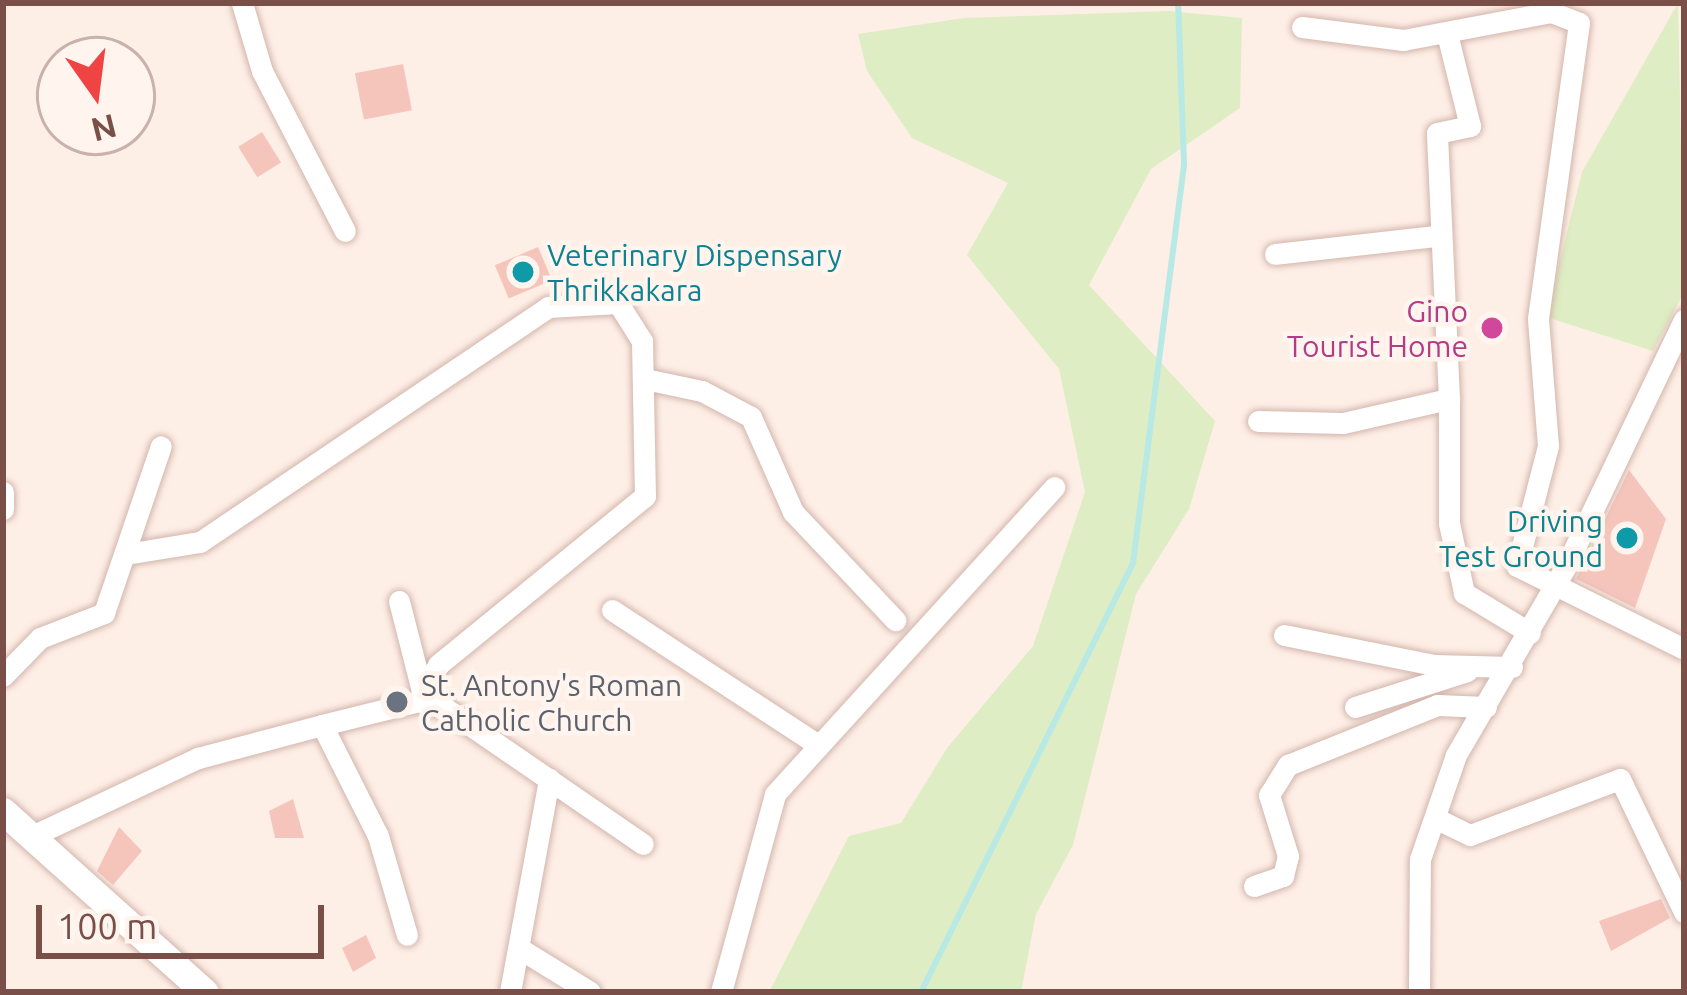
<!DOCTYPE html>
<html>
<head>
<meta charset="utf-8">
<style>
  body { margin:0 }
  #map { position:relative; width:1687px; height:995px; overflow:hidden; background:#feefe6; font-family:Ubuntu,sans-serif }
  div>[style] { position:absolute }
  .green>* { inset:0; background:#deedc3 }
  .stream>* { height:6px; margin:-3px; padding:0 3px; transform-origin:3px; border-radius:3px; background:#b9e9e5 }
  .building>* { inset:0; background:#f5c5bc; transform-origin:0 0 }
  .roads { filter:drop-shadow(0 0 3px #d3b6ad) drop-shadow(0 0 3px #d3b6ad) }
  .minor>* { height:21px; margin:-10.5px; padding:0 10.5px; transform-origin:10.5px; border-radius:10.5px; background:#fff }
  .tertiary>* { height:27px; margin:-13.5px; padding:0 13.5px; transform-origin:13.5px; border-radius:13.5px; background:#fff }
  .dots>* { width:33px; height:33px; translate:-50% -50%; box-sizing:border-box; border:6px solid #fff4ee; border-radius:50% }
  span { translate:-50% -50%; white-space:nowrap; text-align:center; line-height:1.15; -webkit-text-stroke:9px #fff4ee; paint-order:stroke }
  .culture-label { font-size:30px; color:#0d838f }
  .left { translate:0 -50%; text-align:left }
  .right { translate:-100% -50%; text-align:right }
  .hotel-label { font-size:30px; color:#b23c85 }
  .worship-label { font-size:30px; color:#5b616d }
  .frame { position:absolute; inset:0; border:6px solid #794f48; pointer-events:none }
  .north { position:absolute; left:36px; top:36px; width:120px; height:120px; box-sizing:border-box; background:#fff4ee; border:3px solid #c9b2ac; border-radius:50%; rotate:166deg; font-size:33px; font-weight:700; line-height:48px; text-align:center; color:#794f48 }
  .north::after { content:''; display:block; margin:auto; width:42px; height:54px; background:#f04344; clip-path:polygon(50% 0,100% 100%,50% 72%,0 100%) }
  .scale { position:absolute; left:36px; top:905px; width:288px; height:54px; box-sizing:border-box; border:6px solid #794f48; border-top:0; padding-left:15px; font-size:36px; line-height:42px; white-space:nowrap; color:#794f48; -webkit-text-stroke:9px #fff4ee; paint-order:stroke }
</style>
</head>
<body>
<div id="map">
  <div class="green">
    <i style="clip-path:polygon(1678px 3px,1684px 292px,1653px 351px,1546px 317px,1582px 172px)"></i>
    <i style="clip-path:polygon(1169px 11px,1242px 18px,1240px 108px,1151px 169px,1089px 285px,1215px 421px,1189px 509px,1136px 594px,1073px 845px,1036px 914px,1021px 992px,769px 992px,849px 836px,901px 823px,947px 748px,1033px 646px,1085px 492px,1059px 369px,967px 255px,1008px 183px,912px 138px,867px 71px,858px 34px,964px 18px)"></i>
  </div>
  <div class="stream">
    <i style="left:921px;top:992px;width:479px;rotate:-63.7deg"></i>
    <i style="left:1133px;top:563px;width:403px;rotate:-82.7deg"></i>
    <i style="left:1184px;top:163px;width:160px;rotate:-92.1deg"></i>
  </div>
  <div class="building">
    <i style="left:403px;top:64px;width:47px;height:49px;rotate:79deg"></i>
    <i style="left:262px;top:132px;width:36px;height:28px;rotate:58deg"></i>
    <i style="left:538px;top:247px;width:36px;height:47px;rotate:67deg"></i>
    <i style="clip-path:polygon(1629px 470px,1666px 519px,1635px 608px,1576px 579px)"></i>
    <i style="clip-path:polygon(293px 799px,304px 838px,275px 838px,269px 811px)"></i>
    <i style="clip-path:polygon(119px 827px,142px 851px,113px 885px,97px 871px)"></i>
    <i style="clip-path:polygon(1661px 899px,1670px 918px,1611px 951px,1599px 921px)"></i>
    <i style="clip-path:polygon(366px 935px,376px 958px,353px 972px,342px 948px)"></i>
  </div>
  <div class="roads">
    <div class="minor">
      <i style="left:242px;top:3px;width:71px;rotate:73.6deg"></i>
      <i style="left:262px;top:71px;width:180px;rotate:62.6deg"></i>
      <i style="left:1302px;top:27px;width:102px;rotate:7.3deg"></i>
      <i style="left:1403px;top:40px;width:151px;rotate:-10.7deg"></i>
      <i style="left:1551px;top:12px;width:30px;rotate:21deg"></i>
      <i style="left:1579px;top:23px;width:299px;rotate:97.9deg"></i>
      <i style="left:1538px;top:319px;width:127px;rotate:85.5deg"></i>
      <i style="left:1548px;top:446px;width:124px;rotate:104.5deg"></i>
      <i style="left:1517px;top:566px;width:186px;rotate:26.4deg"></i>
      <i style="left:1275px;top:254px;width:162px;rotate:-6.4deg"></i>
      <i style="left:645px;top:379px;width:58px;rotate:11.9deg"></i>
      <i style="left:702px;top:391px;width:55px;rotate:28deg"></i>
      <i style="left:751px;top:417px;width:104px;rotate:66.1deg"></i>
      <i style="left:793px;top:512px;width:149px;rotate:46.6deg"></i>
      <i style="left:1449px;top:399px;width:124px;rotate:90deg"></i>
      <i style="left:1449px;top:523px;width:72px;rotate:77.9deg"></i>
      <i style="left:1464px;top:593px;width:77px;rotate:31.2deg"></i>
      <i style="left:1258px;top:421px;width:85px;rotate:1.3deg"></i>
      <i style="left:1343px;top:423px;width:109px;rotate:-12.8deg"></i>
      <i style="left:1449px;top:399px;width:266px;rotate:-92.6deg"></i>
      <i style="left:1437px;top:133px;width:34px;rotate:-12deg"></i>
      <i style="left:1470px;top:126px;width:91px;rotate:-104deg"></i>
      <i style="left:3px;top:492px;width:17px;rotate:90deg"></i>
      <i style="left:132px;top:553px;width:69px;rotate:-9.2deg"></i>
      <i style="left:200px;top:542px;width:420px;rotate:-34deg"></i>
      <i style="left:548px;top:307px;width:70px;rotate:-3.3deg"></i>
      <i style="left:618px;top:303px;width:45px;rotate:57.7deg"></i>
      <i style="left:642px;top:341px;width:155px;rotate:88.9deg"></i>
      <i style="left:645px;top:496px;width:267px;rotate:140.8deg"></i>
      <i style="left:438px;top:665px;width:41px;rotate:117.8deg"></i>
      <i style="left:399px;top:601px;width:93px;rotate:75.7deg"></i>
      <i style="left:612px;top:610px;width:241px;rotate:33.2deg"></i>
      <i style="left:1284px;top:635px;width:153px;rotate:11.3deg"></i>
      <i style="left:1434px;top:665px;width:78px;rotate:1.5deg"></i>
      <i style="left:3px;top:676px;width:53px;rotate:-45.8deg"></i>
      <i style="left:40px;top:638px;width:69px;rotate:-21.3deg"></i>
      <i style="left:104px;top:613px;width:176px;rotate:-71.2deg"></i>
      <i style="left:1355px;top:707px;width:118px;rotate:-17.8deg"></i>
      <i style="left:322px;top:725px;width:100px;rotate:-13.9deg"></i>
      <i style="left:419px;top:701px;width:27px;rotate:15deg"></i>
      <i style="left:445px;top:708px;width:240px;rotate:34.5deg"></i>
      <i style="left:1435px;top:818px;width:39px;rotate:26deg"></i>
      <i style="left:1470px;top:835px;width:160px;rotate:-20.5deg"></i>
      <i style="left:1620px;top:779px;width:148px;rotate:64.3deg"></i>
      <i style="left:30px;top:837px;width:186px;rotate:-25.2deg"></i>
      <i style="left:198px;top:758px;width:128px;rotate:-14.9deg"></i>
      <i style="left:322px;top:725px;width:124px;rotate:63.2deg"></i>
      <i style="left:378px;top:836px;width:103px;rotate:73.7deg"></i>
      <i style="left:1254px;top:886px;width:31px;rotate:-19deg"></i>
      <i style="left:1283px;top:876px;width:21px;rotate:-76deg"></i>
      <i style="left:1288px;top:856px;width:64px;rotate:-107.3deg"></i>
      <i style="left:1269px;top:795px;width:36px;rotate:-58deg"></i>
      <i style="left:1288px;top:765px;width:161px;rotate:-21.9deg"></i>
      <i style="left:1437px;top:705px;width:49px;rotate:2.3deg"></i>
      <i style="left:522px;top:950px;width:80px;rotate:31.7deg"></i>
      <i style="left:510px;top:992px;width:217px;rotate:-79.6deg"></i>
      <i style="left:721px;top:992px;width:205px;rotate:-74.7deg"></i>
      <i style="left:775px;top:794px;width:415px;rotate:-47.7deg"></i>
      <i style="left:1419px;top:992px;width:133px;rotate:-89.6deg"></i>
      <i style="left:1420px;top:859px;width:110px;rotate:-70.9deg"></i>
      <i style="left:1456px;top:755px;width:219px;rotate:-59.8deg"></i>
      <i style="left:1566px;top:566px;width:273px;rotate:-64.4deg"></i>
    </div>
    <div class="tertiary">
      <i style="left:3px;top:811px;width:271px;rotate:41.9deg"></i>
    </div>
  </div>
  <div class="dots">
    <i style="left:523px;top:272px;background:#0f9aa8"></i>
    <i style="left:1492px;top:328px;background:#d1479c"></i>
    <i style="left:1627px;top:538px;background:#0f9aa8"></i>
    <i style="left:397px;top:702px;background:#6b7280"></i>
  </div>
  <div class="culture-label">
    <span class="left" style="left:547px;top:272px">Veterinary Dispensary<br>Thrikkakara</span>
    <span class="right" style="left:1603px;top:538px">Driving<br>Test Ground</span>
  </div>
  <div class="hotel-label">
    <span class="right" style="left:1468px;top:328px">Gino<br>Tourist Home</span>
  </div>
  <div class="worship-label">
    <span class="left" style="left:421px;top:702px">St. Antony's Roman<br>Catholic Church</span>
  </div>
  <div class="frame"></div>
  <div class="north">N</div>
  <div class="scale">100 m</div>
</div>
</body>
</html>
